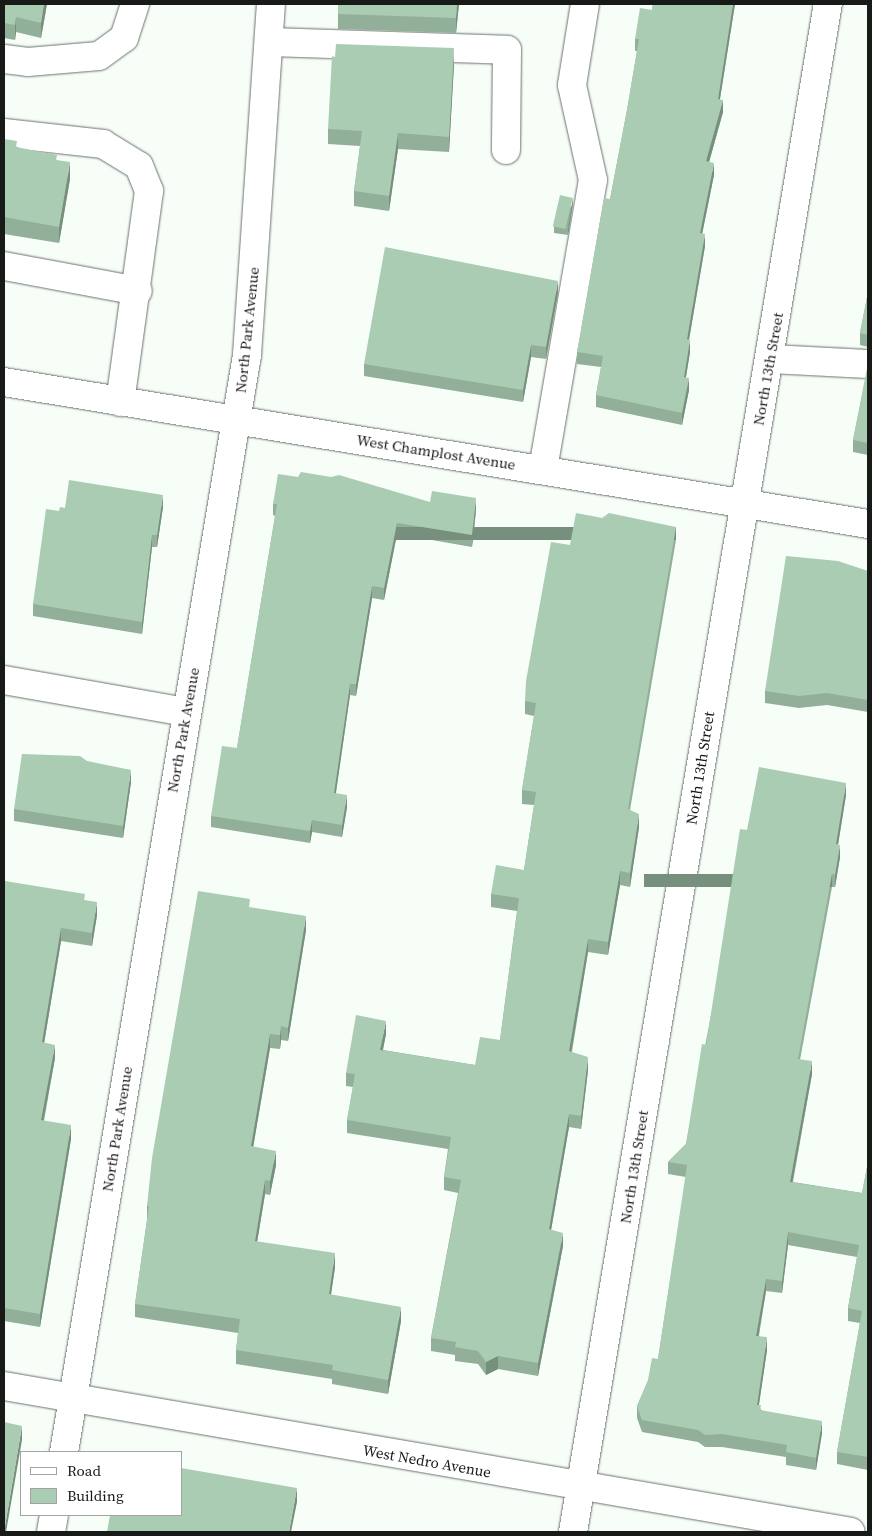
<!DOCTYPE html>
<html>
<head>
<meta charset="utf-8">
<style>
  body { margin:0 }
  #map { position:relative; width:872px; height:1536px; overflow:hidden; background:#f7fef8; font-family:"Source Serif 4",serif }
  div>[style] { position:absolute }
  .roads { filter:drop-shadow(0 0 1px #6c726e) drop-shadow(0 0 1px #6c726e) }
  .minor>* { height:28px; margin:-14px; padding:0 14px; transform-origin:14px; border-radius:14px; background:#fff }
  .wall>* { inset:0; background:#92af99 }
  .shaded-wall>* { inset:0; background:#778f7d; transform-origin:0 0 }
  .building>* { inset:0; background:#aaccb2; transform-origin:0 0 }
  span { translate:-50% -50%; white-space:nowrap; text-align:center; line-height:1.15; -webkit-text-stroke:5px #fff; paint-order:stroke }
  .street-label { font-size:15px; color:#181a18 }
  .frame { position:absolute; inset:0; border:5px solid #181a18; pointer-events:none }
  .legend { position:absolute; left:20px; top:1451px; width:162px; height:65px; box-sizing:border-box; background:#fff; border:1px solid #a3a3a3; margin:0; padding:6px 9px; list-style:none; font-size:15px; color:#181a18 }
  .legend li { display:flex; align-items:center; gap:10px; height:25px }
  .legend b { width:25px; border:1px solid #a3a3a3 }
</style>
</head>
<body>
<div id="map">
  <div class="roads">
    <div class="minor">
      <i style="left:269px;top:42px;width:238px;rotate:1.9deg"></i>
      <i style="left:507px;top:50px;width:100px;rotate:90.6deg"></i>
      <i style="left:4px;top:59px;width:24px;rotate:7deg"></i>
      <i style="left:28px;top:62px;width:71px;rotate:-4.8deg"></i>
      <i style="left:99px;top:56px;width:31px;rotate:-36deg"></i>
      <i style="left:124px;top:38px;width:36px;rotate:-72deg"></i>
      <i style="left:4px;top:133px;width:100px;rotate:6.3deg"></i>
      <i style="left:103px;top:144px;width:42px;rotate:31.4deg"></i>
      <i style="left:139px;top:166px;width:27px;rotate:68deg"></i>
      <i style="left:149px;top:191px;width:213px;rotate:97.8deg"></i>
      <i style="left:4px;top:266px;width:136px;rotate:10.6deg"></i>
      <i style="left:770px;top:359px;width:98px;rotate:2.9deg"></i>
      <i style="left:4px;top:382px;width:876px;rotate:9.33deg"></i>
      <i style="left:543px;top:469px;width:293px;rotate:-80.2deg"></i>
      <i style="left:593px;top:180px;width:97px;rotate:-102.5deg"></i>
      <i style="left:572px;top:85px;width:82px;rotate:-80.9deg"></i>
      <i style="left:4px;top:680px;width:185px;rotate:10deg"></i>
      <i style="left:4px;top:1386px;width:859px;rotate:9.78deg"></i>
      <i style="left:64px;top:1452px;width:1112px;rotate:-80.53deg"></i>
      <i style="left:247px;top:355px;width:352px;rotate:-86.1deg"></i>
      <i style="left:51px;top:1532px;width:17px;rotate:-80deg"></i>
      <i style="left:573px;top:1532px;width:1549px;rotate:-80.53deg"></i>
    </div>
  </div>
  <div class="wall">
    <i style="clip-path:polygon(4px 4px,47px 4px,41px 38px,16px 32px,15px 40px,4px 38px)"></i>
    <i style="clip-path:polygon(459px 4px,456px 33px,338px 29px,338px 14px)"></i>
    <i style="clip-path:polygon(653px 4px,735px 4px,720px 99px,723px 112px,709px 162px,714px 175px,702px 233px,705px 246px,689px 340px,690px 352px,686px 377px,689px 390px,682px 425px,596px 407px,596px 395px,601px 367px,577px 364px,577px 352px,610px 199px,627px 110px,637px 51px,635px 51px,635px 39px,652px 10px)"></i>
    <i style="clip-path:polygon(454px 64px,449px 152px,398px 149px,389px 211px,354px 206px,354px 191px,360px 146px,328px 144px,328px 129px)"></i>
    <i style="clip-path:polygon(4px 139px,17px 147px,57px 160px,70px 179px,59px 243px,4px 234px)"></i>
    <i style="clip-path:polygon(573px 204px,568px 235px,554px 233px,554px 226px)"></i>
    <i style="clip-path:polygon(868px 292px,868px 347px,860px 345px,860px 333px)"></i>
    <i style="clip-path:polygon(558px 293px,546px 359px,531px 357px,523px 402px,364px 376px,364px 364px)"></i>
    <i style="clip-path:polygon(868px 367px,868px 455px,853px 452px,853px 440px)"></i>
    <i style="clip-path:polygon(430px 502px,476px 510px,472px 547px,397px 534px,384px 600px,372px 598px,356px 696px,350px 695px,336px 793px,347px 807px,342px 837px,312px 832px,310px 843px,211px 827px,211px 816px,237px 748px,275px 516px,273px 515px,273px 504px)"></i>
    <i style="clip-path:polygon(163px 507px,157px 547px,152px 547px,142px 634px,33px 616px,33px 604px,65px 508px)"></i>
    <i style="clip-path:polygon(676px 540px,630px 810px,639px 827px,630px 887px,620px 885px,608px 955px,588px 952px,572px 1052px,588px 1070px,581px 1129px,569px 1127px,551px 1230px,563px 1246px,538px 1376px,498px 1369px,486px 1375px,478px 1364px,455px 1361px,455px 1355px,431px 1351px,431px 1338px,458px 1193px,444px 1190px,444px 1177px,448px 1149px,347px 1133px,347px 1120px,353px 1087px,346px 1086px,346px 1073px,386px 1034px,383px 1050px,475px 1065px,500px 1040px,517px 911px,491px 907px,491px 894px,524px 870px,534px 805px,522px 804px,522px 790px,534px 716px,525px 714px,525px 701px,570px 545px)"></i>
    <i style="clip-path:polygon(868px 571px,868px 712px,827px 705px,799px 708px,765px 703px,765px 691px)"></i>
    <i style="clip-path:polygon(87px 761px,131px 782px,123px 838px,14px 821px,14px 809px)"></i>
    <i style="clip-path:polygon(846px 795px,838px 845px,840px 857px,835px 887px,832px 887px,800px 1060px,812px 1074px,793px 1182px,862px 1193px,868px 1162px,868px 1470px,837px 1464px,837px 1452px,860px 1323px,848px 1321px,848px 1308px,857px 1257px,788px 1245px,782px 1293px,766px 1291px,759px 1336px,767px 1350px,759px 1405px,761px 1410px,822px 1433px,816px 1470px,786px 1465px,786px 1457px,722px 1447px,705px 1447px,698px 1442px,642px 1432px,637px 1418px,637px 1406px,658px 1359px,686px 1177px,668px 1174px,668px 1162px,686px 1144px,747px 830px)"></i>
    <i style="clip-path:polygon(4px 884px,85px 900px,97px 915px,92px 946px,61px 941px,44px 1043px,55px 1058px,44px 1121px,71px 1139px,40px 1327px,4px 1321px)"></i>
    <i style="clip-path:polygon(250px 908px,306px 930px,288px 1041px,281px 1040px,280px 1049px,270px 1048px,253px 1147px,276px 1165px,270px 1195px,265px 1194px,257px 1242px,335px 1267px,331px 1295px,401px 1321px,388px 1394px,332px 1384px,332px 1379px,236px 1364px,236px 1350px,238px 1333px,135px 1317px,135px 1304px,147px 1220px,147px 1206px)"></i>
  </div>
  <div class="shaded-wall">
    <i style="clip-path:polygon(44px 4px,47px 4px,41px 38px,41px 23px)"></i>
    <i style="clip-path:polygon(457px 4px,459px 4px,456px 33px,456px 18px)"></i>
    <i style="clip-path:polygon(733px 4px,735px 4px,718px 111px,718px 99px)"></i>
    <i style="clip-path:polygon(16px 17px,16px 32px,15px 40px,15px 25px)"></i>
    <i style="clip-path:polygon(454px 48px,454px 64px,449px 152px,449px 137px)"></i>
    <i style="clip-path:polygon(723px 100px,723px 112px,706px 173px,706px 161px)"></i>
    <i style="clip-path:polygon(398px 133px,398px 149px,389px 211px,389px 196px)"></i>
    <i style="clip-path:polygon(70px 162px,70px 179px,59px 243px,59px 227px)"></i>
    <i style="clip-path:polygon(714px 163px,714px 175px,700px 245px,700px 233px)"></i>
    <i style="clip-path:polygon(573px 198px,573px 204px,568px 235px,568px 229px)"></i>
    <i style="clip-path:polygon(705px 234px,705px 246px,687px 351px,687px 339px)"></i>
    <i style="clip-path:polygon(558px 281px,558px 293px,546px 359px,546px 347px)"></i>
    <i style="clip-path:polygon(690px 340px,690px 352px,684px 389px,684px 377px)"></i>
    <i style="clip-path:polygon(531px 345px,531px 357px,523px 402px,523px 390px)"></i>
    <i style="clip-path:polygon(689px 378px,689px 390px,682px 425px,682px 413px)"></i>
    <i style="clip-path:polygon(163px 495px,163px 507px,157px 547px,157px 535px)"></i>
    <i style="clip-path:polygon(476px 498px,476px 510px,472px 547px,472px 535px)"></i>
    <i style="clip-path:polygon(397px 523px,397px 534px,384px 600px,384px 588px)"></i>
    <i style="left:676px;top:527px;width:13px;height:286px;rotate:90deg"></i>
    <i style="clip-path:polygon(152px 535px,152px 547px,142px 634px,142px 622px)"></i>
    <i style="clip-path:polygon(372px 586px,372px 598px,356px 696px,356px 684px)"></i>
    <i style="clip-path:polygon(350px 684px,350px 695px,334px 805px,334px 793px)"></i>
    <i style="clip-path:polygon(131px 770px,131px 782px,123px 838px,123px 826px)"></i>
    <i style="clip-path:polygon(846px 783px,846px 795px,836px 857px,836px 844px)"></i>
    <i style="clip-path:polygon(347px 795px,347px 807px,342px 837px,342px 825px)"></i>
    <i style="clip-path:polygon(639px 814px,639px 827px,630px 887px,630px 873px)"></i>
    <i style="clip-path:polygon(312px 820px,312px 832px,310px 843px,310px 831px)"></i>
    <i style="clip-path:polygon(840px 845px,840px 857px,835px 887px,835px 875px)"></i>
    <i style="clip-path:polygon(620px 871px,620px 885px,608px 955px,608px 942px)"></i>
    <i style="left:832px;top:874px;width:13px;height:188px;rotate:90deg"></i>
    <i style="clip-path:polygon(97px 902px,97px 915px,92px 946px,92px 933px)"></i>
    <i style="clip-path:polygon(306px 916px,306px 930px,288px 1041px,288px 1028px)"></i>
    <i style="clip-path:polygon(61px 928px,61px 941px,42px 1056px,42px 1042px)"></i>
    <i style="clip-path:polygon(588px 939px,588px 952px,569px 1064px,569px 1051px)"></i>
    <i style="clip-path:polygon(386px 1021px,386px 1034px,380px 1063px,380px 1050px)"></i>
    <i style="clip-path:polygon(281px 1026px,281px 1040px,280px 1049px,280px 1035px)"></i>
    <i style="clip-path:polygon(270px 1034px,270px 1048px,251px 1160px,251px 1146px)"></i>
    <i style="clip-path:polygon(55px 1045px,55px 1058px,41px 1133px,41px 1120px)"></i>
    <i style="clip-path:polygon(588px 1057px,588px 1070px,581px 1129px,581px 1116px)"></i>
    <i style="clip-path:polygon(812px 1061px,812px 1074px,790px 1194px,790px 1182px)"></i>
    <i style="clip-path:polygon(569px 1114px,569px 1127px,549px 1242px,549px 1229px)"></i>
    <i style="clip-path:polygon(71px 1125px,71px 1139px,40px 1327px,40px 1314px)"></i>
    <i style="clip-path:polygon(276px 1151px,276px 1165px,270px 1195px,270px 1181px)"></i>
    <i style="clip-path:polygon(265px 1180px,265px 1194px,255px 1255px,255px 1241px)"></i>
    <i style="clip-path:polygon(788px 1232px,788px 1245px,782px 1293px,782px 1281px)"></i>
    <i style="clip-path:polygon(563px 1233px,563px 1246px,538px 1376px,538px 1363px)"></i>
    <i style="clip-path:polygon(335px 1253px,335px 1267px,329px 1308px,329px 1294px)"></i>
    <i style="clip-path:polygon(766px 1279px,766px 1291px,756px 1348px,756px 1336px)"></i>
    <i style="clip-path:polygon(401px 1307px,401px 1321px,388px 1394px,388px 1380px)"></i>
    <i style="clip-path:polygon(767px 1337px,767px 1350px,757px 1417px,757px 1405px)"></i>
    <i style="clip-path:polygon(498px 1356px,498px 1369px,486px 1375px,486px 1362px)"></i>
    <i style="clip-path:polygon(822px 1421px,822px 1433px,816px 1470px,816px 1458px)"></i>
    <i style="clip-path:polygon(22px 1426px,22px 1440px,6px 1532px,4px 1532px)"></i>
    <i style="clip-path:polygon(297px 1488px,297px 1502px,291px 1532px,289px 1532px)"></i>
  </div>
  <div class="building">
    <i style="clip-path:polygon(4px 4px,44px 4px,41px 23px,16px 17px,15px 25px,4px 23px)"></i>
    <i style="clip-path:polygon(338px 4px,457px 4px,456px 18px,338px 14px)"></i>
    <i style="clip-path:polygon(653px 4px,733px 4px,718px 99px,723px 100px,706px 161px,714px 163px,700px 233px,705px 234px,687px 339px,690px 340px,684px 377px,689px 378px,682px 413px,596px 395px,603px 356px,577px 352px,604px 198px,610px 199px,627px 110px,639px 39px,635px 39px,640px 8px,652px 10px)"></i>
    <i style="clip-path:polygon(336px 44px,454px 48px,449px 137px,398px 133px,389px 196px,354px 191px,362px 131px,328px 129px,332px 56px,335px 57px)"></i>
    <i style="clip-path:polygon(4px 139px,17px 141px,16px 147px,57px 155px,56px 160px,70px 162px,59px 227px,4px 217px)"></i>
    <i style="left:560px;top:195px;width:13px;height:32px;rotate:13deg"></i>
    <i style="clip-path:polygon(385px 247px,558px 281px,546px 347px,531px 345px,523px 390px,364px 364px)"></i>
    <i style="clip-path:polygon(868px 292px,868px 335px,860px 333px)"></i>
    <i style="clip-path:polygon(868px 367px,868px 443px,853px 440px,867px 368px)"></i>
    <i style="clip-path:polygon(301px 472px,331px 477px,339px 475px,430px 502px,432px 491px,476px 498px,472px 535px,397px 523px,384px 588px,372px 586px,356px 684px,350px 684px,334px 793px,347px 795px,342px 825px,312px 820px,310px 831px,211px 816px,222px 746px,237px 748px,277px 504px,273px 504px,278px 474px,298px 477px)"></i>
    <i style="clip-path:polygon(69px 480px,163px 495px,157px 535px,152px 535px,142px 622px,33px 604px,46px 509px,59px 511px,60px 507px,65px 508px)"></i>
    <i style="clip-path:polygon(576px 513px,602px 518px,609px 513px,676px 527px,628px 809px,639px 814px,630px 873px,620px 871px,608px 942px,588px 939px,569px 1051px,588px 1057px,581px 1116px,569px 1114px,549px 1229px,563px 1233px,538px 1363px,498px 1356px,486px 1362px,478px 1351px,455px 1347px,456px 1342px,431px 1338px,461px 1180px,444px 1177px,451px 1137px,347px 1120px,355px 1074px,346px 1073px,356px 1015px,386px 1021px,380px 1050px,475px 1065px,480px 1037px,500px 1040px,519px 898px,491px 894px,496px 865px,524px 870px,536px 792px,522px 790px,536px 703px,525px 701px,526px 681px,551px 542px,570px 545px)"></i>
    <i style="clip-path:polygon(786px 556px,838px 561px,868px 571px,868px 700px,827px 693px,799px 696px,765px 691px)"></i>
    <i style="clip-path:polygon(22px 754px,80px 756px,87px 761px,131px 770px,123px 826px,14px 809px)"></i>
    <i style="clip-path:polygon(759px 767px,846px 783px,836px 844px,840px 845px,835px 875px,832px 874px,798px 1059px,812px 1061px,790px 1182px,862px 1193px,868px 1162px,868px 1457px,837px 1452px,862px 1311px,848px 1308px,859px 1245px,788px 1232px,782px 1281px,766px 1279px,756px 1336px,767px 1337px,757px 1405px,761px 1405px,760px 1410px,822px 1421px,816px 1458px,786px 1452px,787px 1445px,722px 1434px,705px 1435px,698px 1430px,642px 1420px,637px 1406px,648px 1380px,652px 1358px,658px 1359px,687px 1165px,668px 1162px,686px 1144px,702px 1044px,706px 1045px,740px 829px,747px 830px)"></i>
    <i style="clip-path:polygon(5px 881px,85px 894px,84px 900px,97px 902px,92px 933px,61px 928px,42px 1042px,55px 1045px,41px 1120px,71px 1125px,40px 1314px,4px 1308px,4px 884px)"></i>
    <i style="clip-path:polygon(198px 891px,250px 899px,249px 907px,306px 916px,288px 1028px,281px 1026px,280px 1035px,270px 1034px,251px 1146px,276px 1151px,270px 1181px,265px 1180px,255px 1241px,335px 1253px,329px 1294px,401px 1307px,388px 1380px,332px 1370px,333px 1365px,236px 1350px,240px 1319px,135px 1304px,149px 1206px,147px 1206px,152px 1158px)"></i>
    <i style="clip-path:polygon(4px 1422px,22px 1426px,4px 1532px)"></i>
    <i style="clip-path:polygon(181px 1468px,297px 1488px,289px 1532px,107px 1532px,110px 1515px,181px 1515px)"></i>
  </div>
  <div class="street-label">
    <span style="left:247px;top:330px;rotate:-84deg">North Park Avenue</span>
    <span style="left:768px;top:369px;rotate:-80deg">North 13th Street</span>
    <span style="left:436px;top:452px;rotate:9deg">West Champlost Avenue</span>
    <span style="left:183px;top:730px;rotate:-80deg">North Park Avenue</span>
    <span style="left:700px;top:768px;rotate:-81deg">North 13th Street</span>
    <span style="left:117px;top:1129px;rotate:-81deg">North Park Avenue</span>
    <span style="left:634px;top:1167px;rotate:-81deg">North 13th Street</span>
    <span style="left:427px;top:1461px;rotate:10deg">West Nedro Avenue</span>
  </div>
  <div class="frame"></div>
  <ul class="legend">
  <li><b style="height:6px;background:#fff"></b>Road</li>
  <li><b style="height:14px;background:#aaccb2"></b>Building</li>
  </ul>
</div>
</body>
</html>
